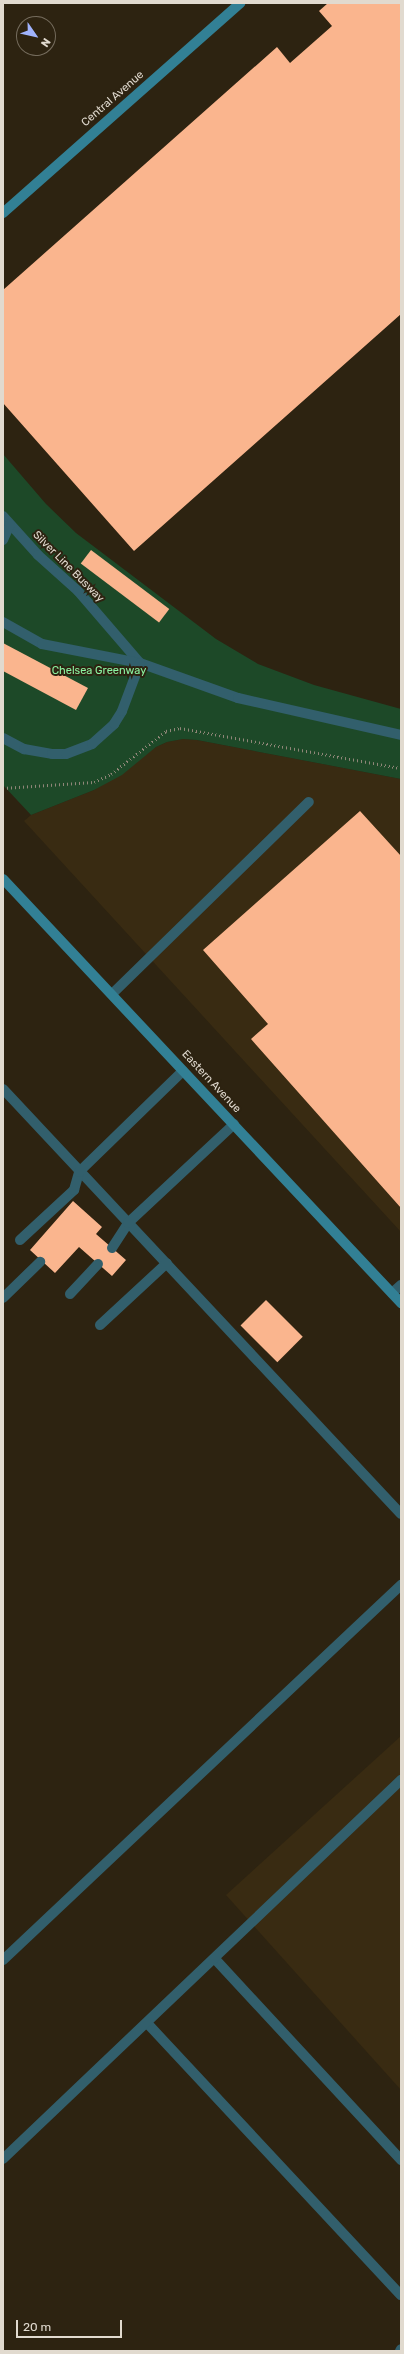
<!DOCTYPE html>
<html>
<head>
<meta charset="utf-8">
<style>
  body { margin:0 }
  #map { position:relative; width:404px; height:2354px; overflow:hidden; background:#2d2311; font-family:Rubik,sans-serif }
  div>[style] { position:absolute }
  .built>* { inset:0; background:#392b12 }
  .green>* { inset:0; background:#1d4928 }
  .building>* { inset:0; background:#fab58e; transform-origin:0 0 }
  .path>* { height:2.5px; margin-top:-1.25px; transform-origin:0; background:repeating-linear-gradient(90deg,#8f8678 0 1px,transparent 0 4px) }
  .lane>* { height:10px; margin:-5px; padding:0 5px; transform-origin:5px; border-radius:5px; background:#325f6c }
  .street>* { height:10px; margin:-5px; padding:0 5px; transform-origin:5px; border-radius:5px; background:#325f6c }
  .secondary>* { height:10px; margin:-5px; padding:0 5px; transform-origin:5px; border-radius:5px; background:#328095 }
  span { translate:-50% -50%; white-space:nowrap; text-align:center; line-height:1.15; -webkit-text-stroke:4px #2d2311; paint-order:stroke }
  .street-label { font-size:11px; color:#e1dacf }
  .park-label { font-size:11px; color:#8cf4a2 }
  .frame { position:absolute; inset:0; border:4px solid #e1dacf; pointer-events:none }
  .north { position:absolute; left:16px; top:16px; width:40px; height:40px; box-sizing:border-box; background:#2d2311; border:1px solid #756c5d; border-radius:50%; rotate:124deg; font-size:11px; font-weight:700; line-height:16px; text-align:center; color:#e1dacf }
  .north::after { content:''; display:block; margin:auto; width:14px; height:18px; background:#a0b3fd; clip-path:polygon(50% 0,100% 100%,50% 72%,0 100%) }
  .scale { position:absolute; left:16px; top:2320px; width:106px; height:18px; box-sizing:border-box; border:2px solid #e1dacf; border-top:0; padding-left:5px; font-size:12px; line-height:14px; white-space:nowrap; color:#e1dacf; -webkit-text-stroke:3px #2d2311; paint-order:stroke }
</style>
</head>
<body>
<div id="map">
  <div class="built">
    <i style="clip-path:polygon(183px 739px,197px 740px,401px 779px,401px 1232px,24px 821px,31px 815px,94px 790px,156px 747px,167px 742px)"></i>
    <i style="clip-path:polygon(401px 1736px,401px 2090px,226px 1895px)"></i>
  </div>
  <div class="green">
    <i style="clip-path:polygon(3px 454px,46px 504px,76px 533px,216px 639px,258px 664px,314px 685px,401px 709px,401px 779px,197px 740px,183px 739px,167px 742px,156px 747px,122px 775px,94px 790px,31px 815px,3px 785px)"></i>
  </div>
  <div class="building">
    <i style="clip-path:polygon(328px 3px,401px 3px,401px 314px,134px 551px,3px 403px,3px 290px,277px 47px,290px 63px,332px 26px,319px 11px)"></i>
    <i style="left:91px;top:550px;width:98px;height:17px;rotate:37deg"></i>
    <i style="clip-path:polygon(3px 643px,88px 688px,76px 710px,3px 671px)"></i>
    <i style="clip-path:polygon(360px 811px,401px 856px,401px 1208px,251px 1039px,268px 1024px,203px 950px)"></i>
    <i style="clip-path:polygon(73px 1201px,102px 1227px,96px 1234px,126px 1260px,112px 1276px,79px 1247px,55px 1273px,30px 1250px)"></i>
    <i style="left:266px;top:1300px;width:52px;height:36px;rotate:45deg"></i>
  </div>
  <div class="path">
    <i style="left:3px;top:788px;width:91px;rotate:-3.8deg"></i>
    <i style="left:94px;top:782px;width:19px;rotate:-25deg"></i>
    <i style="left:111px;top:774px;width:70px;rotate:-38deg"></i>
    <i style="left:166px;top:731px;width:14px;rotate:-12deg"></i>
    <i style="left:180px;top:728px;width:225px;rotate:10.3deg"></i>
  </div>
  <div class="lane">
    <i style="left:3px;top:516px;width:52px;rotate:48.1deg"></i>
    <i style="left:38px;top:555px;width:54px;rotate:42deg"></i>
    <i style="left:78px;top:591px;width:95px;rotate:49.3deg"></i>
    <i style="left:3px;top:540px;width:17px;rotate:-66deg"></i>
    <i style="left:3px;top:622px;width:45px;rotate:29.4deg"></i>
    <i style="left:42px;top:644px;width:100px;rotate:11deg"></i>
    <i style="left:140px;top:663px;width:104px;rotate:19.7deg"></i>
    <i style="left:238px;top:698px;width:167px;rotate:12.8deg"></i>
    <i style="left:3px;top:738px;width:24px;rotate:28deg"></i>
    <i style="left:24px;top:749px;width:28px;rotate:10deg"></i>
    <i style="left:52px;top:754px;width:14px"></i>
    <i style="left:66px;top:754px;width:28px;rotate:-21deg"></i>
    <i style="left:92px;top:744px;width:30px;rotate:-42deg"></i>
    <i style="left:114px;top:724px;width:15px;rotate:-58deg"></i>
    <i style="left:122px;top:711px;width:51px;rotate:-69.4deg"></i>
    <i style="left:112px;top:994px;width:275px;rotate:-44.3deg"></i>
    <i style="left:3px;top:1089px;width:582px;rotate:46.88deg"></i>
    <i style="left:20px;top:1240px;width:74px;rotate:-42.8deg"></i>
    <i style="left:74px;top:1190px;width:19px;rotate:-74deg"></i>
    <i style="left:79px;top:1172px;width:145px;rotate:-44.2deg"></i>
    <i style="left:112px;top:1248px;width:30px;rotate:-57deg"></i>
    <i style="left:128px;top:1223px;width:145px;rotate:-43deg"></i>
    <i style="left:70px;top:1294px;width:41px;rotate:-47deg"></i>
    <i style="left:3px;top:1298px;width:52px;rotate:-44.2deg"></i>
    <i style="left:100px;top:1325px;width:91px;rotate:-42.8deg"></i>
    <i style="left:215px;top:1959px;width:274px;rotate:47.2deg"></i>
    <i style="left:3px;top:1960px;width:547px;rotate:-43.3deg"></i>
    <i style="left:147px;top:2023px;width:372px;rotate:47deg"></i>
    <i style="left:3px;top:2159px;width:550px;rotate:-43.6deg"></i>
    <i style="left:400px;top:2351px;width:2px;rotate:-63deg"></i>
  </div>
  <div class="street">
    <i style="left:392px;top:1293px;width:12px;rotate:-42deg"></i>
  </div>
  <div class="secondary">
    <i style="left:3px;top:213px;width:317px;rotate:-41.5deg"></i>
    <i style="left:3px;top:879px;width:582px;rotate:46.81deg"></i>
  </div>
  <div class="street-label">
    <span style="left:113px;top:99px;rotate:-41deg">Central Avenue</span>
    <span style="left:68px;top:567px;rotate:45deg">Silver Line Busway</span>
    <span style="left:211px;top:1082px;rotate:47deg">Eastern Avenue</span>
  </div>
  <div class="park-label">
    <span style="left:99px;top:671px">Chelsea Greenway</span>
  </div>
  <div class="frame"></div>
  <div class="north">N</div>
  <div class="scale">20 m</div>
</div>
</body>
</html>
